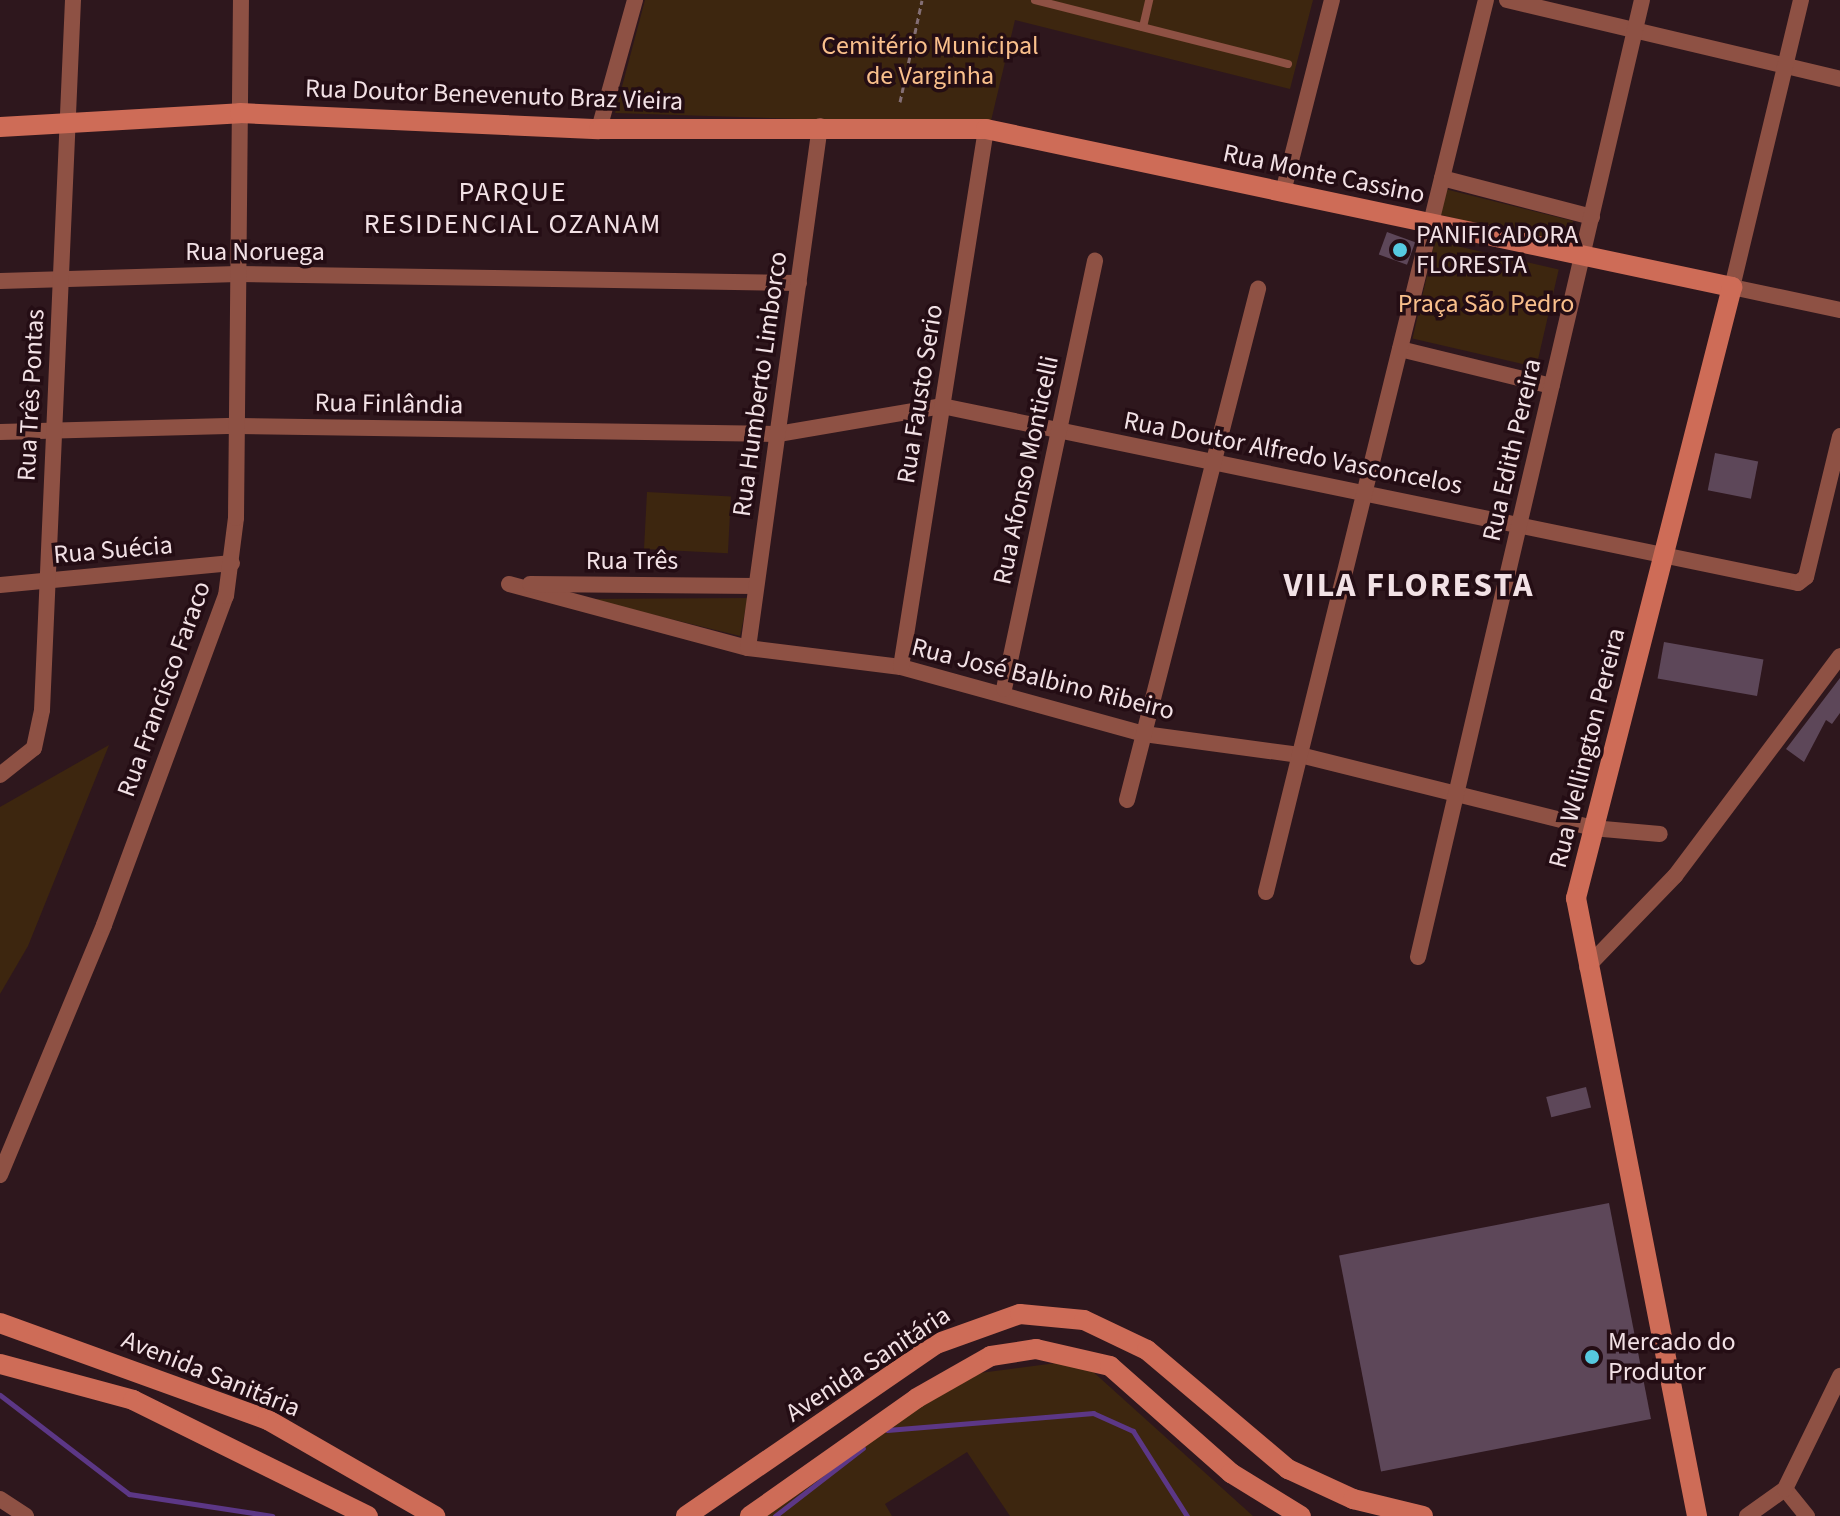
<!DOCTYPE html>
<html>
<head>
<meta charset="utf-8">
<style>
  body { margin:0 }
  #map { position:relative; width:1840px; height:1516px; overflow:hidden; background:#2e171d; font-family:"Source Sans 3",sans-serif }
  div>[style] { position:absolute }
  .green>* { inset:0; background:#3d260f; transform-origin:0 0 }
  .stream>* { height:5px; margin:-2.5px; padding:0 2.5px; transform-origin:2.5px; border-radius:2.5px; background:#5c3786 }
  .building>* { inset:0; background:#5d4759; transform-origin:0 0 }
  .path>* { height:3px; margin-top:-1.5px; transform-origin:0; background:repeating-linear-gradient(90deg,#846f75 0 6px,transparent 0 10px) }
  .lane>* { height:8px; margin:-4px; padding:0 4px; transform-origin:4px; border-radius:4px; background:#8e5144 }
  .street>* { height:16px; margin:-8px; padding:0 8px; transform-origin:8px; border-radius:8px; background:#8e5144 }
  .secondary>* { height:20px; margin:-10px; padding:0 10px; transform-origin:10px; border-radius:10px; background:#ce6c57 }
  .dots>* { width:22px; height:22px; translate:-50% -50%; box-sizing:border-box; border:4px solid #240d14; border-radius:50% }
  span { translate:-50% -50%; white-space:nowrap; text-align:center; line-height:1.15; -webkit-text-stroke:7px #240d14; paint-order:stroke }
  .park-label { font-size:26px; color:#f9bf8b }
  .street-label { font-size:26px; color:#f2e1e5 }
  .poi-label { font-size:26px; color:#f2e1e5 }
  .left { translate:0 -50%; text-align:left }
  .neighbourhood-label { font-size:28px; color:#f2e1e5; letter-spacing:2px }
  .district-label { font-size:34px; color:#f2e1e5; font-weight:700; letter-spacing:2px }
</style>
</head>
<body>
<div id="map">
  <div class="green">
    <i style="clip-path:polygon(645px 0,1313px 0,1290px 89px,1015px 20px,990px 125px,615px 113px)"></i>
    <i style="left:1445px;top:189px;width:132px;height:26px;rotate:14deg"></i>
    <i style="left:1435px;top:241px;width:127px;height:100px;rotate:13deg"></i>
    <i style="left:647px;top:492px;width:84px;height:57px;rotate:3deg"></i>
    <i style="clip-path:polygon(748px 598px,740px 636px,589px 599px)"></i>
    <i style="clip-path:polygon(109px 745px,28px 946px,0 994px,0 807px)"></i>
    <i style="clip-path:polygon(1080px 1360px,1253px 1516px,1010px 1516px,967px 1452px,885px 1504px,892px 1516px,738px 1516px,942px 1378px)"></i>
  </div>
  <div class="stream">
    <i style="left:0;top:1395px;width:163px;rotate:37.5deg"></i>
    <i style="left:129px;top:1494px;width:145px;rotate:8.7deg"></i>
    <i style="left:887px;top:1430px;width:207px;rotate:-4.7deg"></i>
    <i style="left:1093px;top:1413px;width:44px;rotate:24.2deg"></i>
    <i style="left:1133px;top:1431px;width:101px;rotate:57.6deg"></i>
    <i style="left:775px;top:1516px;width:111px;rotate:-37.7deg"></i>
  </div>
  <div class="building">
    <i style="left:1387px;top:232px;width:30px;height:24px;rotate:20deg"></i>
    <i style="left:1715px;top:453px;width:44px;height:38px;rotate:11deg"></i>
    <i style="left:1664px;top:642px;width:101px;height:37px;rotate:10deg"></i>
    <i style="clip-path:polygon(1840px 678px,1840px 713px,1832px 724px,1826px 720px,1804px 762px,1786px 749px)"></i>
    <i style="left:1586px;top:1087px;width:21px;height:41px;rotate:76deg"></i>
    <i style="left:1609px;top:1203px;width:220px;height:275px;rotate:79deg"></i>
  </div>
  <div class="path">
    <i style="left:900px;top:102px;width:104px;rotate:-77.8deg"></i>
  </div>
  <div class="lane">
    <i style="left:1035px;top:0;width:261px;rotate:14.2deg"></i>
    <i style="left:1143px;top:27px;width:28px;rotate:-77deg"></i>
  </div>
  <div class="street">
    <i style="left:1507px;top:0;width:342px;rotate:13.3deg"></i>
    <i style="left:1801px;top:0;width:295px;rotate:103.5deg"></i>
    <i style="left:1732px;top:287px;width:110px;rotate:12deg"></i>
    <i style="left:599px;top:129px;width:134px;rotate:-74.4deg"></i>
    <i style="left:1442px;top:178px;width:155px;rotate:14.6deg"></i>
    <i style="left:1283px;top:192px;width:198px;rotate:-75.7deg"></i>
    <i style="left:0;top:281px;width:238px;rotate:-1.7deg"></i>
    <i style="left:238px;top:274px;width:561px;rotate:0.92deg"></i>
    <i style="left:1400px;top:349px;width:156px;rotate:13.7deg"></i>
    <i style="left:0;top:432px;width:237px;rotate:-1.5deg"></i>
    <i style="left:237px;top:426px;width:541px;rotate:0.85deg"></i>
    <i style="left:778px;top:434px;width:166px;rotate:-9.7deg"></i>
    <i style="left:942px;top:406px;width:874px;rotate:11.68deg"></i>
    <i style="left:1798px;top:583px;width:10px;rotate:-37deg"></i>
    <i style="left:1806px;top:577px;width:145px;rotate:-76.4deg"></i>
    <i style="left:509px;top:584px;width:247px;rotate:15deg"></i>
    <i style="left:748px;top:648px;width:154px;rotate:7.1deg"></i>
    <i style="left:901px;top:667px;width:252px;rotate:15.4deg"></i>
    <i style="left:1144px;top:734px;width:157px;rotate:7.7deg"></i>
    <i style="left:1300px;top:755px;width:301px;rotate:14deg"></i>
    <i style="left:1592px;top:828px;width:68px;rotate:5deg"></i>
    <i style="left:530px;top:584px;width:226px;rotate:0.5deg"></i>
    <i style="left:0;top:585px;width:233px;rotate:-5.4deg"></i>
    <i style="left:748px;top:648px;width:527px;rotate:-82.15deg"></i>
    <i style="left:901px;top:667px;width:545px;rotate:-81.02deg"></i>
    <i style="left:1004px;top:689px;width:438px;rotate:-78deg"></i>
    <i style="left:0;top:775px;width:43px;rotate:-38.5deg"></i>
    <i style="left:34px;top:748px;width:39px;rotate:-78deg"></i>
    <i style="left:42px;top:710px;width:711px;rotate:-87.5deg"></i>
    <i style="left:1127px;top:800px;width:528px;rotate:-75.62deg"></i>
    <i style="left:1266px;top:892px;width:919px;rotate:-76.15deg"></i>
    <i style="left:1418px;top:957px;width:983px;rotate:-76.83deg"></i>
    <i style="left:1587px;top:967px;width:127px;rotate:-46deg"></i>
    <i style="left:1675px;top:876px;width:275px;rotate:-53.1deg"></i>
    <i style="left:0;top:1175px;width:271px;rotate:-67.4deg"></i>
    <i style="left:104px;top:925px;width:351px;rotate:-69.7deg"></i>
    <i style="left:226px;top:596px;width:79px;rotate:-82.7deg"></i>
    <i style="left:236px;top:518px;width:518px;rotate:-89.45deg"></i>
    <i style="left:1785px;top:1489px;width:35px;rotate:51deg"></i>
    <i style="left:0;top:1499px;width:31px;rotate:33deg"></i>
    <i style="left:1747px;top:1516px;width:47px;rotate:-35.4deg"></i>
    <i style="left:1785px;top:1489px;width:126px;rotate:-64deg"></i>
  </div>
  <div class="secondary">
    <i style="left:0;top:127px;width:240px;rotate:-3.3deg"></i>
    <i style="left:240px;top:113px;width:359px;rotate:2.6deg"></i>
    <i style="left:599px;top:129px;width:387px"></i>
    <i style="left:986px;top:129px;width:763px;rotate:11.96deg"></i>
    <i style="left:1732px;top:287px;width:631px;rotate:104.32deg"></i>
    <i style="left:1576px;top:898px;width:630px;rotate:78.92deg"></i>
    <i style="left:0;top:1323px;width:285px;rotate:19.9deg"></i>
    <i style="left:268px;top:1420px;width:193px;rotate:29.9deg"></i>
    <i style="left:0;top:1364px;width:138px;rotate:15.1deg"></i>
    <i style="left:133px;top:1400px;width:262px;rotate:26.3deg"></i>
    <i style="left:686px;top:1516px;width:303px;rotate:-34.5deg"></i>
    <i style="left:936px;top:1344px;width:89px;rotate:-19.7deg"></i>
    <i style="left:1020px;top:1314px;width:64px;rotate:5.4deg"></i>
    <i style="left:1084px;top:1320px;width:70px;rotate:25.5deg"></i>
    <i style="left:1147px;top:1350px;width:185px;rotate:40.2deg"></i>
    <i style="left:1288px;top:1469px;width:72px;rotate:24.8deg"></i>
    <i style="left:1353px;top:1499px;width:72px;rotate:13.7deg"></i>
    <i style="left:750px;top:1516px;width:204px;rotate:-35.2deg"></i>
    <i style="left:917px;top:1398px;width:85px;rotate:-29.6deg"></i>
    <i style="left:991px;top:1356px;width:46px;rotate:-8.8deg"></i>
    <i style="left:1036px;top:1349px;width:76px;rotate:12.9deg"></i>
    <i style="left:1110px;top:1366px;width:162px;rotate:41.5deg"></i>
    <i style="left:1231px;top:1473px;width:82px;rotate:31.6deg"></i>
  </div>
  <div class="dots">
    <i style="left:1400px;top:250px;background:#56c9e0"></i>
    <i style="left:1592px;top:1357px;background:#56c9e0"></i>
  </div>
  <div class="park-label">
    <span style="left:930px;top:61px">Cemitério Municipal<br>de Varginha</span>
    <span style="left:1486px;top:304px">Praça São Pedro</span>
  </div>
  <div class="street-label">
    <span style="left:494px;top:95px;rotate:2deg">Rua Doutor Benevenuto Braz Vieira</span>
    <span style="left:1324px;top:174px;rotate:12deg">Rua Monte Cassino</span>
    <span style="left:255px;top:252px">Rua Noruega</span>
    <span style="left:760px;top:384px;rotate:-82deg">Rua Humberto Limborco</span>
    <span style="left:920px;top:394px;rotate:-81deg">Rua Fausto Serio</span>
    <span style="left:31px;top:395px;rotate:-87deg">Rua Três Pontas</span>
    <span style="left:389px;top:404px;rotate:1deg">Rua Finlândia</span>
    <span style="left:1512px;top:450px;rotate:-77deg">Rua Edith Pereira</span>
    <span style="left:1293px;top:453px;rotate:11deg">Rua Doutor Alfredo Vasconcelos</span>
    <span style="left:1026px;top:470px;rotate:-78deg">Rua Afonso Monticelli</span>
    <span style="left:113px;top:550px;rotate:-5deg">Rua Suécia</span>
    <span style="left:632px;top:561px">Rua Três</span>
    <span style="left:1043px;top:679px;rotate:14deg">Rua José Balbino Ribeiro</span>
    <span style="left:164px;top:689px;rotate:-70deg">Rua Francisco Faraco</span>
    <span style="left:1587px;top:748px;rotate:-76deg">Rua Wellington Pereira</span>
    <span style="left:868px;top:1364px;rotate:-33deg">Avenida Sanitária</span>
    <span style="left:211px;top:1374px;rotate:22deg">Avenida Sanitária</span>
  </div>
  <div class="poi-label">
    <span class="left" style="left:1416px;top:250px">PANIFICADORA<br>FLORESTA</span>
    <span class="left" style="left:1608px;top:1357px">Mercado do<br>Produtor</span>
  </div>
  <div class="neighbourhood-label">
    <span style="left:513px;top:208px">PARQUE<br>RESIDENCIAL OZANAM</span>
  </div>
  <div class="district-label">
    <span style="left:1409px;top:586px">VILA FLORESTA</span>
  </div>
</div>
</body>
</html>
